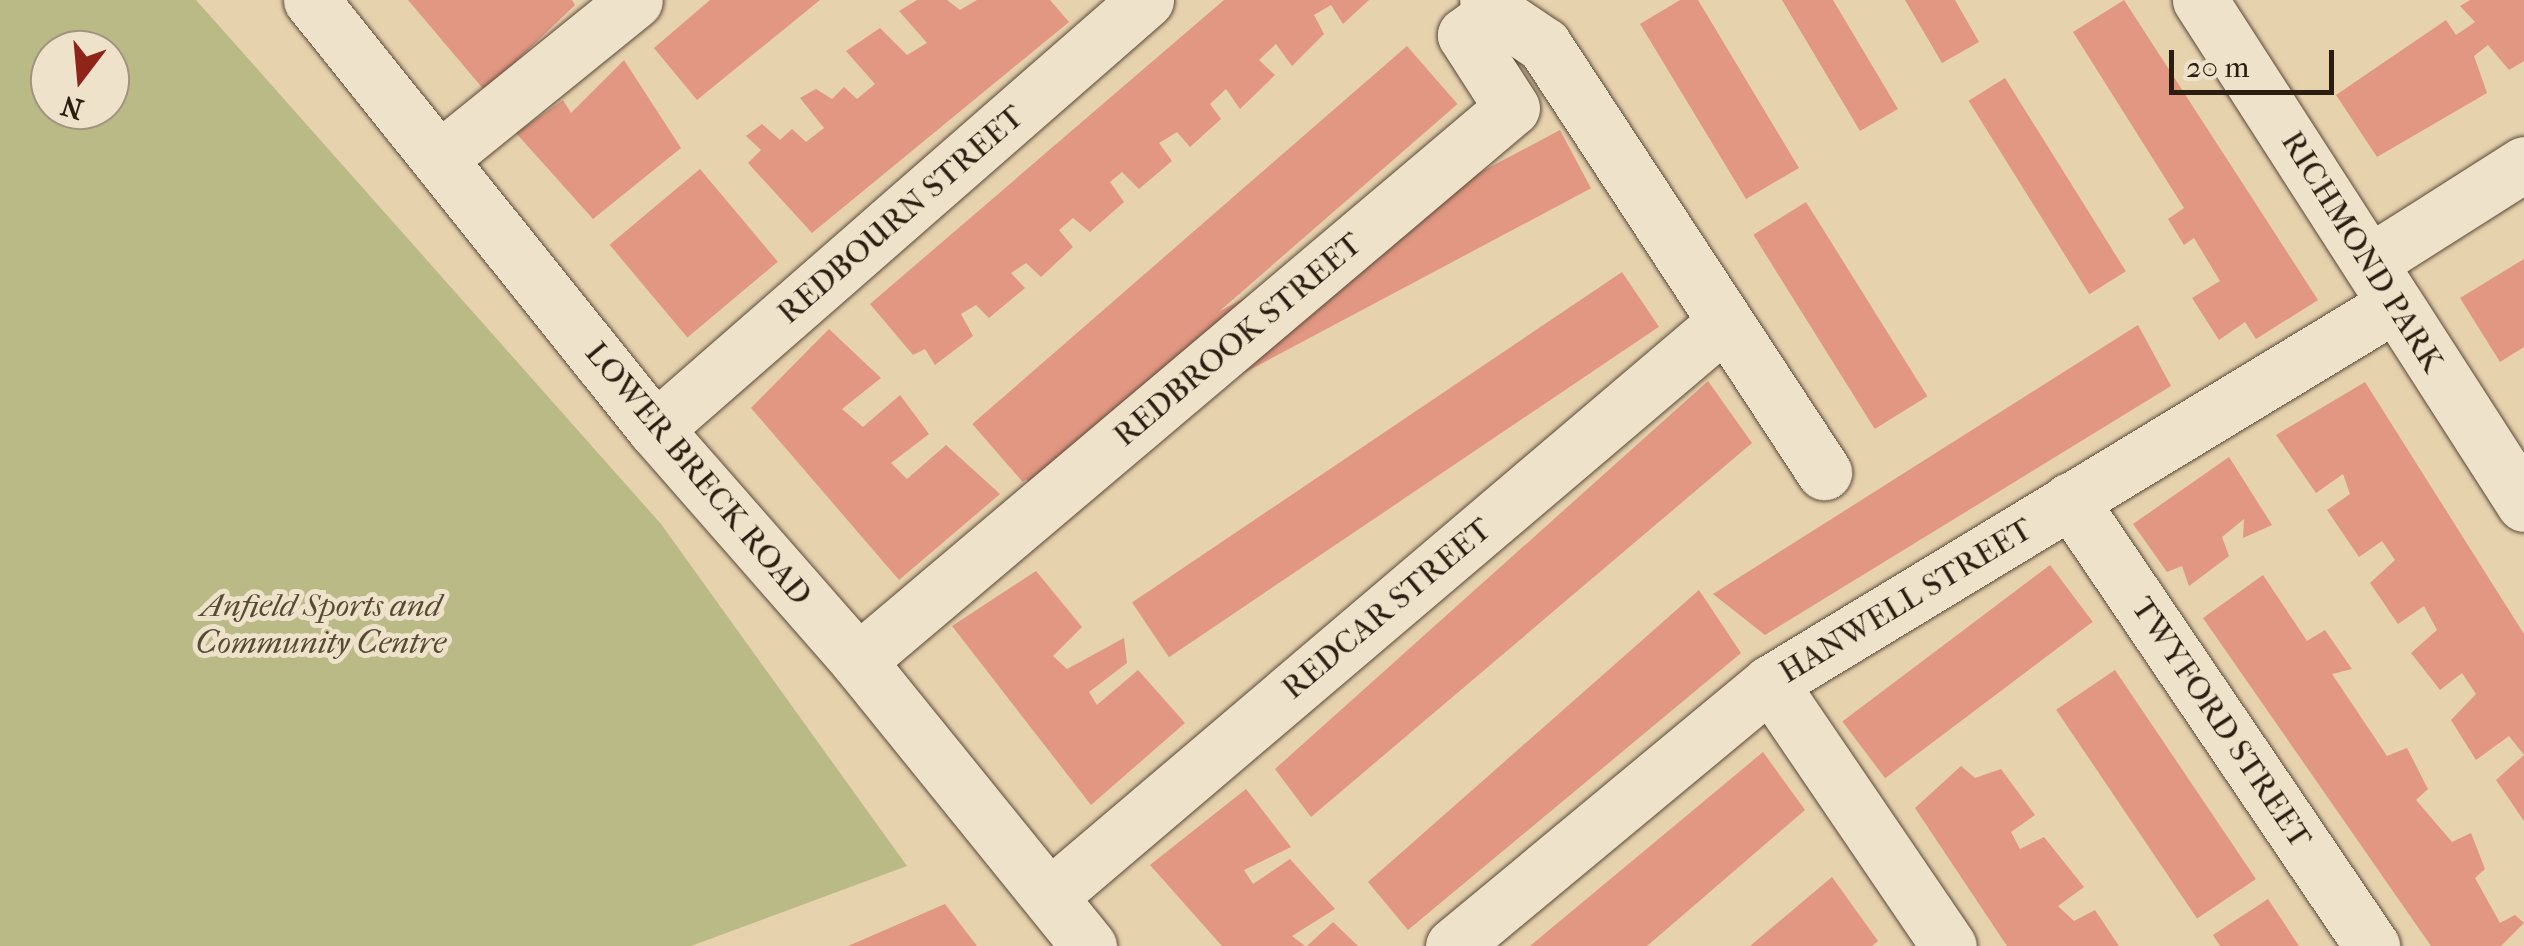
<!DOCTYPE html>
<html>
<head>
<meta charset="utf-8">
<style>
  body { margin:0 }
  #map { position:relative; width:2524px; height:946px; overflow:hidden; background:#e7d2ae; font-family:"IM FELL French Canon",serif }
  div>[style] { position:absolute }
  .green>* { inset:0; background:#baba87 }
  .building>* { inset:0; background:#e19782; transform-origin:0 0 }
  .roads { filter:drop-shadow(0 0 2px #5a4a38) drop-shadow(0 0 2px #5a4a38) }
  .street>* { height:55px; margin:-27.5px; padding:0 27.5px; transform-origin:27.5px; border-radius:27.5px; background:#efe2ca }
  .secondary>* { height:55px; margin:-27.5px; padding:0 27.5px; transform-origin:27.5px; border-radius:27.5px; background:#efe2ca }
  span { translate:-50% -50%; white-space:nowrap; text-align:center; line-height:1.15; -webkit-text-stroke:10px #efe2ca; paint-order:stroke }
  .street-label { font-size:32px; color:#2b1d10 }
  .park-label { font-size:32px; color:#564c34; font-style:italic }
  .north { position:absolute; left:30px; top:30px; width:100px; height:100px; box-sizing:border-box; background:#efe2ca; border:2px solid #a19380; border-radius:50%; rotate:196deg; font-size:28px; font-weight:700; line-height:40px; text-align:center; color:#2b1d10 }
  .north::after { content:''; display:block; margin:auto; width:35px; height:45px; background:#8f2418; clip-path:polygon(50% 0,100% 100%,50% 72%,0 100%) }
  .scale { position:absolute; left:2169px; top:50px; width:165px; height:45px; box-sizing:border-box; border:5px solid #2b1d10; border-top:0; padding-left:12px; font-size:30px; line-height:35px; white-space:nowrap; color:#2b1d10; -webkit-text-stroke:8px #efe2ca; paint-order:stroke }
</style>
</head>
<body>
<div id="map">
  <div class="green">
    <i style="clip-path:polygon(evenodd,0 0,196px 0,661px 524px,907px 866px,691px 946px,0 946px,0 0,50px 50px,110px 50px,110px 110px,50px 110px,50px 50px)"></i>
  </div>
  <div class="building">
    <i style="clip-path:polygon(408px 0,572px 0,575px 5px,485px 91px)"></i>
    <i style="clip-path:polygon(710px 0,820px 0,697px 100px,654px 48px)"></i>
    <i style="clip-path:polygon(917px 0,947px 0,960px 10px,977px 0,1050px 0,1069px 22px,812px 233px,748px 163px,761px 150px,746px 136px,762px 124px,780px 140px,792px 129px,806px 142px,824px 128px,800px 98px,816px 89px,832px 99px,844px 87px,857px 99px,875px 84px,846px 51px,880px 28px,907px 55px,927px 43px,899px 11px)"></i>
    <i style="clip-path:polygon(1224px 0,1369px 0,1343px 24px,1331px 5px,1314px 15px,1324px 34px,1292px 66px,1276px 44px,1259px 60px,1275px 75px,1240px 109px,1226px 89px,1210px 104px,1221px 119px,1190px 147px,1177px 132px,1159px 143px,1172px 161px,1139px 189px,1122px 172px,1110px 182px,1124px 202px,1090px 232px,1073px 218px,1059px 230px,1073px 247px,1041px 277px,1026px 263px,1011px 273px,1025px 288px,989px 318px,976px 305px,961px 314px,973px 336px,935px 365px,925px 349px,913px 355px,870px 304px)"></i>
    <i style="clip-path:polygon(1680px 0,1698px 0,1799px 168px,1746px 199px,1640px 24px)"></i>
    <i style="clip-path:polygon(1782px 0,1833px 0,1898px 109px,1860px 131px)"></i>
    <i style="clip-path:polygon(1905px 0,1955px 0,1979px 42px,1942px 63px)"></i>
    <i style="clip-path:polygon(2124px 0,2318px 300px,2256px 339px,2245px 322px,2219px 340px,2192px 298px,2220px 281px,2194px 238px,2184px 245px,2168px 219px,2184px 208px,2073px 32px)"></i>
    <i style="clip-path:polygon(2470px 0,2524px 0,2524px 61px,2509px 70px,2488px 45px,2474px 56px,2487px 93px,2377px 157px,2336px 95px,2446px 20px,2456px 35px,2475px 22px,2460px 6px)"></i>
    <i style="left:1407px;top:46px;width:77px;height:576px;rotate:49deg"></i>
    <i style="clip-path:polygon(624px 60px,681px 148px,593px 219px,516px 133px,563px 100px,571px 113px)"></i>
    <i style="left:2005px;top:78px;width:228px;height:43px;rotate:58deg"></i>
    <i style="left:1560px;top:130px;width:66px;height:635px;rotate:62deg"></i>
    <i style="left:700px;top:169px;width:121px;height:118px;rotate:50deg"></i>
    <i style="left:1806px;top:202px;width:229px;height:62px;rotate:58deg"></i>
    <i style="clip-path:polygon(2524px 259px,2524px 347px,2500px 362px,2460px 298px)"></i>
    <i style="left:1622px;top:272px;width:66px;height:591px;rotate:56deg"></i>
    <i style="clip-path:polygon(2138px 325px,2171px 386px,1765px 635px,1713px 594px)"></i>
    <i style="clip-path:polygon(829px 329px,881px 378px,842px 409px,863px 427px,900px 395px,929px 434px,891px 463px,907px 479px,946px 445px,1000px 494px,899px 580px,751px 408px)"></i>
    <i style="clip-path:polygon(1708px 381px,1752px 443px,1311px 817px,1275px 769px)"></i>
    <i style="clip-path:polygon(2365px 382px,2524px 634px,2524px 821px,2496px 780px,2524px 755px,2509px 736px,2476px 760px,2451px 720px,2476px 694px,2462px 673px,2440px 690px,2411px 653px,2437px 630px,2424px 606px,2398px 624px,2370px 583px,2395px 560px,2382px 541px,2359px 557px,2327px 510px,2350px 494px,2343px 474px,2316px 493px,2276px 435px)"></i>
    <i style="clip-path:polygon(2229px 457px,2272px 525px,2243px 538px,2244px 519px,2222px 537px,2229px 556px,2189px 586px,2182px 566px,2167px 572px,2133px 524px)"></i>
    <i style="left:2050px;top:565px;width:71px;height:260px;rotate:53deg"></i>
    <i style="clip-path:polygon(1036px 571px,1082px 627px,1053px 656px,1067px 669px,1124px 638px,1127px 663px,1089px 692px,1097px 705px,1138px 670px,1185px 723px,1091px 805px,952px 626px)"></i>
    <i style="clip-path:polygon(2263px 575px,2307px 641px,2325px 630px,2352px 669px,2332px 674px,2387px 756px,2407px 748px,2428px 789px,2416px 800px,2452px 842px,2471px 833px,2485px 869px,2475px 878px,2500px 923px,2515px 915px,2524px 923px,2501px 946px,2431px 946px,2203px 618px)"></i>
    <i style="clip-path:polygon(1699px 590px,1741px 653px,1408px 930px,1368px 882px)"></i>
    <i style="left:2115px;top:670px;width:252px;height:71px;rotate:56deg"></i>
    <i style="clip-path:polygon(1763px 752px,1805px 810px,1647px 946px,1530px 946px)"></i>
    <i style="clip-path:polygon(1961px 766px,1975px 778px,2001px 769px,2035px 815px,2011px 832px,2020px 849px,2044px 837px,2084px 887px,2058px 906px,2074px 921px,2095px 910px,2119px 946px,2007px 946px,1915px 808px)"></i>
    <i style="clip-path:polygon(1246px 789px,1291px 847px,1244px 870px,1253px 884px,1290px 859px,1335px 909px,1292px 936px,1305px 946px,1222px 946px,1150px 865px)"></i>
    <i style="clip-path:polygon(1832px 877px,1878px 941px,1872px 946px,1750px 946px)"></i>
    <i style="clip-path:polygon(2268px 899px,2299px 946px,2220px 946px,2213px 935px)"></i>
    <i style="clip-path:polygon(945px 904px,977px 946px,848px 946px)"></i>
    <i style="clip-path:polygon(1333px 922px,1358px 946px,1307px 946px)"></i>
  </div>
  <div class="roads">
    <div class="street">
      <i style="left:2200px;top:0;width:599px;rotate:57.26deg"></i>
      <i style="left:1495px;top:12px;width:59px;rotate:34deg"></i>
      <i style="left:1544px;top:45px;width:511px;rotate:56.75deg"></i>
      <i style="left:439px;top:159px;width:252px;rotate:-39deg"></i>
      <i style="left:2373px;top:260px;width:179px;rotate:-32.4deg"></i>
      <i style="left:655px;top:429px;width:652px;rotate:-41.14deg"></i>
      <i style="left:2070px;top:500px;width:539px;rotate:55.9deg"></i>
      <i style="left:858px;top:661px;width:856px;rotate:-40.22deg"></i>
      <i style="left:1512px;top:108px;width:87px;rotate:-122.8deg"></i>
      <i style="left:1465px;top:35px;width:38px;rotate:-37deg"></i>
      <i style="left:1495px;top:12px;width:14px;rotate:-124deg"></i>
      <i style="left:1770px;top:683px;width:318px;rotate:55.8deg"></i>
      <i style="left:1051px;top:895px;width:883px;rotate:-40.36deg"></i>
      <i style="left:1453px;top:946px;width:412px;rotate:-39.7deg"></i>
      <i style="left:1770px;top:683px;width:730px;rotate:-31.21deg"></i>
    </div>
    <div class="secondary">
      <i style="left:311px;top:0;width:550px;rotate:51.28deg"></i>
      <i style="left:655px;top:429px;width:308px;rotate:48.8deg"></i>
      <i style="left:858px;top:661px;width:367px;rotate:51deg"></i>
    </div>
  </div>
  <div class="street-label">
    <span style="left:901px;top:215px;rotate:-41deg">REDBOURN STREET</span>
    <span style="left:2362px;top:252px;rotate:58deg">RICHMOND PARK</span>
    <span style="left:1238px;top:340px;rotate:-40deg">REDBROOK STREET</span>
    <span style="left:698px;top:474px;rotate:50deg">LOWER BRECK ROAD</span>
    <span style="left:1906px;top:601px;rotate:-31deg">HANWELL STREET</span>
    <span style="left:1387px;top:609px;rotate:-40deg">REDCAR STREET</span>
    <span style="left:2221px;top:723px;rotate:56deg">TWYFORD STREET</span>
  </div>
  <div class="park-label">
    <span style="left:321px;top:625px">Anfield Sports and<br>Community Centre</span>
  </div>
  <div class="north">N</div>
  <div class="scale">20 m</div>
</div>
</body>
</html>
